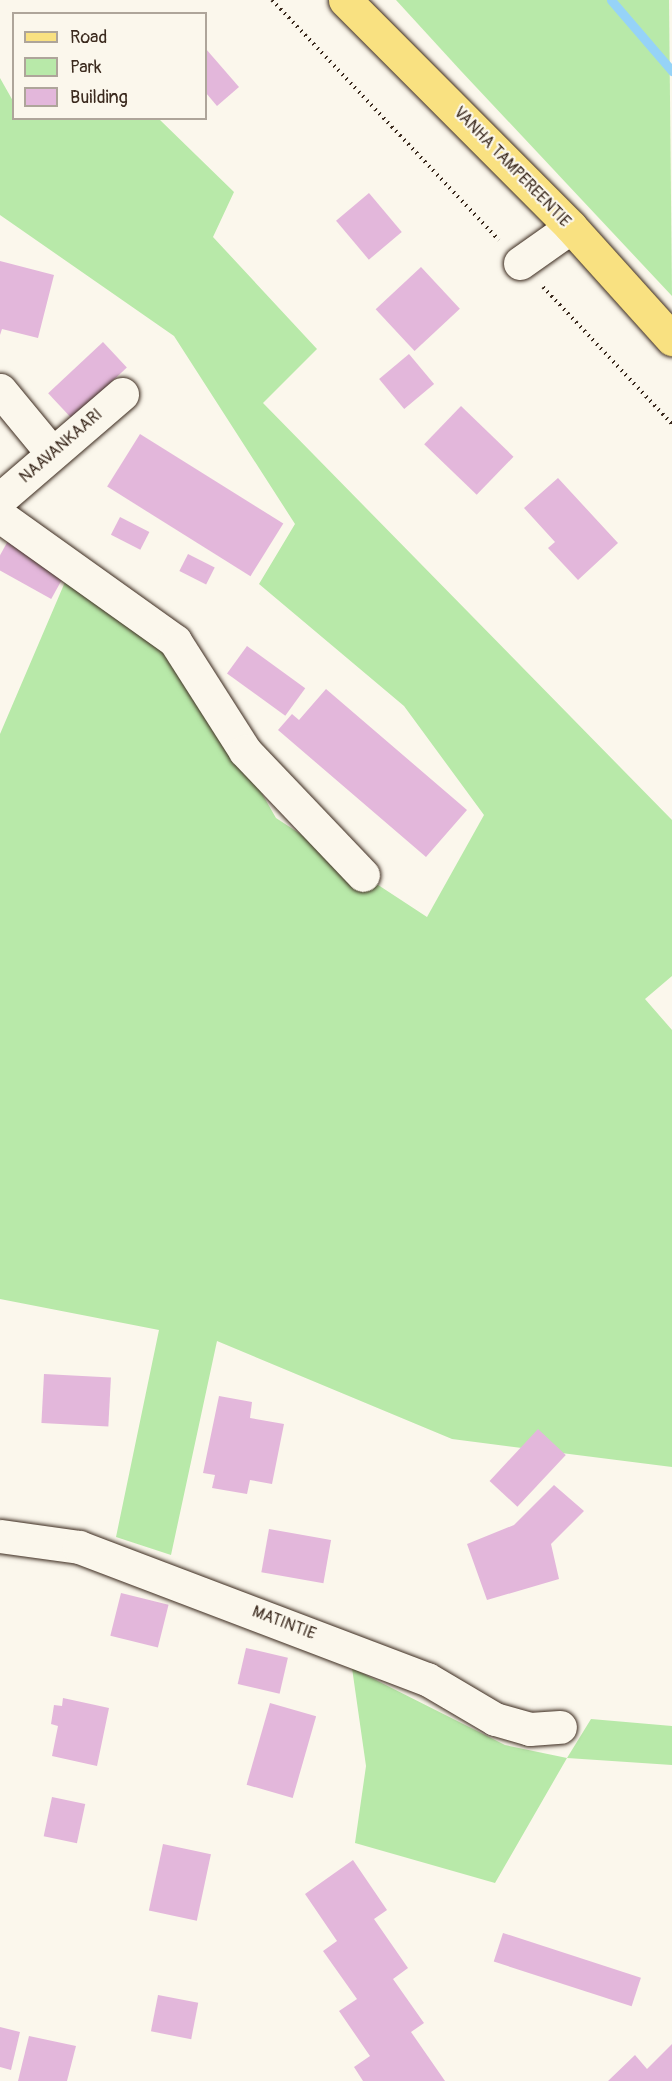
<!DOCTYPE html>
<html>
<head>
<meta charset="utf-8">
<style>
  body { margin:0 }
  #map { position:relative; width:672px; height:2081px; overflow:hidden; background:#fbf7ec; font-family:Pangolin,sans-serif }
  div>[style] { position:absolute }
  .green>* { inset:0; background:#b8e9a9 }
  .stream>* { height:9px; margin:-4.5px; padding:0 4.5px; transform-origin:4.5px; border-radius:4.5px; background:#96d3f7 }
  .building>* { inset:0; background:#e3b7db; transform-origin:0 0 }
  .path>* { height:4px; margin-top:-2px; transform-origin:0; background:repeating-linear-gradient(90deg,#3b2a1e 0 1.5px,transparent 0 6px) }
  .roads { filter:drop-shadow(0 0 2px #3b2a1e) drop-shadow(0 0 2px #3b2a1e) }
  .minor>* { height:33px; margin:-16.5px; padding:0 16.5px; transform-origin:16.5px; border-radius:16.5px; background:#fbf7ec }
  .major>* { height:33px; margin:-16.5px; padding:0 16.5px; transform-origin:16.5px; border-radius:16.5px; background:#f9e181 }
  span { translate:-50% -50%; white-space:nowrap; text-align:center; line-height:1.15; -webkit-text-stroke:4.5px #fbf7ec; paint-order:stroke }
  .street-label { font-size:16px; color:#3b2a1e }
  .legend { position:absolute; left:12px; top:12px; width:195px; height:108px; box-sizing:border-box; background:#fbf7ec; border:2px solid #aea59a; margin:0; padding:8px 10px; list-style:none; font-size:18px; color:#3b2a1e }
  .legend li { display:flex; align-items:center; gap:12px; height:30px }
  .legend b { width:30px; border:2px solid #aea59a }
</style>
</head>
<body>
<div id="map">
  <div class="green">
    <i style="clip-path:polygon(396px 0,669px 0,672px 296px,461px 71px)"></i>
    <i style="clip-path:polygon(0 78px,13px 101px,14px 118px,159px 119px,234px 192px,213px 237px,317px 349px,263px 403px,672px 820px,672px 976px,645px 999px,672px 1030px,672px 1467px,452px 1439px,217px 1341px,171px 1555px,116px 1537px,159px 1330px,0 1299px,0 734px,65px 582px,179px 649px,276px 818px,427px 917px,484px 815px,404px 706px,259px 584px,295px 524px,174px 336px,0 215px)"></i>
    <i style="clip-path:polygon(352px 1668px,505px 1745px,567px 1758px,591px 1719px,672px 1726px,672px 1765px,567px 1758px,495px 1883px,355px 1843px,366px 1766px)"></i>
  </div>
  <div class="stream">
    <i style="left:611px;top:0;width:94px;rotate:49.3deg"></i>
  </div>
  <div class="building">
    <i style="clip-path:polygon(206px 49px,239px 87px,217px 106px,206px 93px)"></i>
    <i style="left:369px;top:193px;width:51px;height:43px;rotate:50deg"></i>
    <i style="clip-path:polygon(0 261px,54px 275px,38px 338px,2px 329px,0 335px)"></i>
    <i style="left:421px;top:267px;width:57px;height:62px;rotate:47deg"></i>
    <i style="left:103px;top:342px;width:35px;height:75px;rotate:47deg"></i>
    <i style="left:409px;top:354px;width:39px;height:39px;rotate:50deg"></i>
    <i style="left:461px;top:406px;width:73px;height:53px;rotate:44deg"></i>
    <i style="left:140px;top:434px;width:169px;height:62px;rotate:32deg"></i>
    <i style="clip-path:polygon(558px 478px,618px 543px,578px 580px,548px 548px,555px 542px,524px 508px)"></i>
    <i style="left:120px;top:517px;width:33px;height:20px;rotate:27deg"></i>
    <i style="left:9px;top:539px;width:66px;height:32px;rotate:29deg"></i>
    <i style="left:188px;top:554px;width:30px;height:19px;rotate:27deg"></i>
    <i style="left:247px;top:646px;width:72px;height:34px;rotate:36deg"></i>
    <i style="clip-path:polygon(326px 689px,467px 810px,426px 857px,278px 730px,292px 714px,299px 720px)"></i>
    <i style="left:44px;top:1374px;width:67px;height:49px;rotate:3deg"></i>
    <i style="clip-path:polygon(219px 1396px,252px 1402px,250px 1418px,284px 1424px,272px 1484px,250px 1480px,247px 1494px,212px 1488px,215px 1475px,203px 1473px)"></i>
    <i style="left:538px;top:1429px;width:38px;height:71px;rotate:43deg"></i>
    <i style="clip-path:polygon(554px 1485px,584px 1511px,551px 1544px,559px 1579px,487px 1600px,467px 1544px,514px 1525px)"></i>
    <i style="left:269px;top:1529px;width:63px;height:44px;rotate:10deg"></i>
    <i style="left:121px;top:1593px;width:49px;height:44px;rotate:14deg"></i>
    <i style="left:246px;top:1648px;width:43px;height:37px;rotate:13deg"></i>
    <i style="clip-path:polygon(63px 1698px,109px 1708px,97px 1766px,52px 1756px,58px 1726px,51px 1724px,54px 1705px,62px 1706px)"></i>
    <i style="left:270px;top:1703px;width:48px;height:85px;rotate:16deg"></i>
    <i style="left:52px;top:1797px;width:34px;height:40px;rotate:12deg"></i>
    <i style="left:163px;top:1844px;width:49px;height:68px;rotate:12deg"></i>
    <i style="clip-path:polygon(353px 1860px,387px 1910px,374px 1919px,408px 1968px,393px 1979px,424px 2023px,411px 2032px,445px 2081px,363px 2081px,354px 2067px,370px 2056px,339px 2011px,357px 1999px,323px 1951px,337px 1941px,305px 1894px)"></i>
    <i style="left:503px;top:1933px;width:145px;height:30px;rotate:18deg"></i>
    <i style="left:158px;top:1995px;width:41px;height:37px;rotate:11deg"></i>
    <i style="clip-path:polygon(0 2027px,20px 2032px,11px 2070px,0 2067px)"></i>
    <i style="clip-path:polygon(29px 2036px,76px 2046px,67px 2081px,18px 2081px)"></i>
    <i style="clip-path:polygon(672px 2044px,672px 2081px,608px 2081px,635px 2055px,647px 2069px)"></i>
  </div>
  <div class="path">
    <i style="left:272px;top:0;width:330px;rotate:46.6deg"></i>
    <i style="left:543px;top:287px;width:188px;rotate:46.7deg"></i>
  </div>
  <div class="roads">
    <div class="minor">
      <i style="left:520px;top:263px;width:62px;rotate:-35.2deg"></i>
      <i style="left:0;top:390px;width:82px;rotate:50.5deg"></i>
      <i style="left:0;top:499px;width:161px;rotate:-40.7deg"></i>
      <i style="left:0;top:516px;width:215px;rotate:35.5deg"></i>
      <i style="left:175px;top:641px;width:130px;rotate:57.5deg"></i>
      <i style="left:245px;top:751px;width:171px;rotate:46.4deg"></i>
      <i style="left:0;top:1536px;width:80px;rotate:7.9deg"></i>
      <i style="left:79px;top:1547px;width:372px;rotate:20.8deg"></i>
      <i style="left:427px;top:1679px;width:79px;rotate:30.5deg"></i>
      <i style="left:495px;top:1719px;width:36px;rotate:16deg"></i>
      <i style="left:530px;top:1729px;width:30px;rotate:-4deg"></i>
    </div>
    <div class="major">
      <i style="left:345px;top:0;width:320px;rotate:45.1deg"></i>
      <i style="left:571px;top:227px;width:151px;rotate:48deg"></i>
    </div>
  </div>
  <div class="street-label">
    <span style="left:512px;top:167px;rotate:46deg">VANHA TAMPEREENTIE</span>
    <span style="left:61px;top:446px;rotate:-41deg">NAAVANKAARI</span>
    <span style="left:284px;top:1623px;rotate:21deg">MATINTIE</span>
  </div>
  <ul class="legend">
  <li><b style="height:8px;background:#f9e181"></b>Road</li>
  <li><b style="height:16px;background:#b8e9a9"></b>Park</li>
  <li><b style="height:16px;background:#e3b7db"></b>Building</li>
  </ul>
</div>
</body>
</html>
